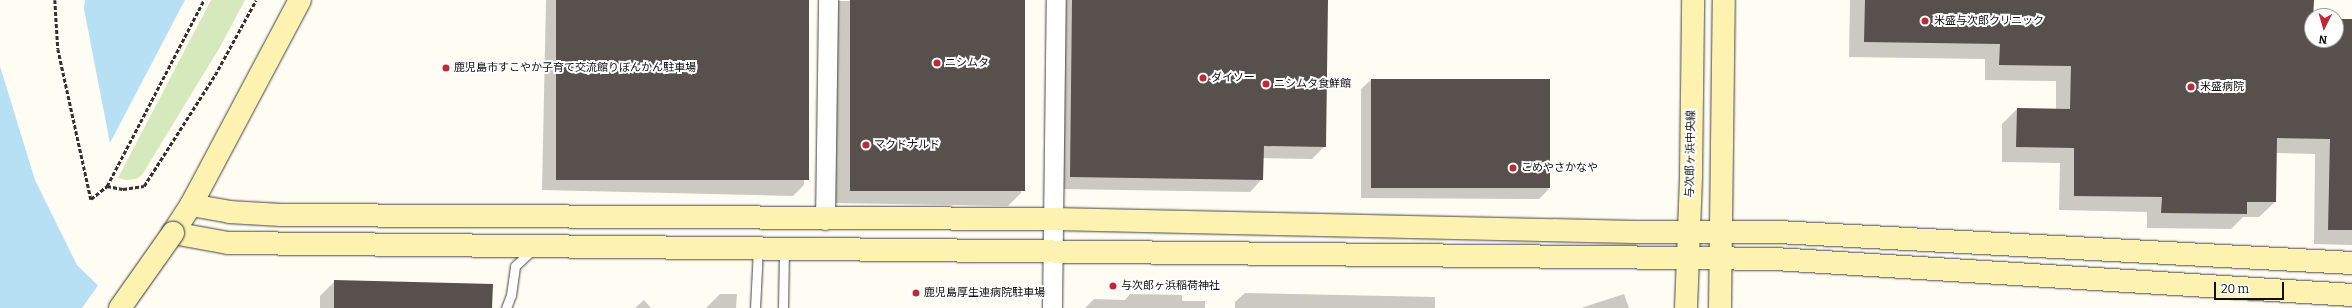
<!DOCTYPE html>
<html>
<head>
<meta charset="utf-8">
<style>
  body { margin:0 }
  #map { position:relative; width:2352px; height:308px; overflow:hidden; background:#fffcf3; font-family:Bitter,"Noto Sans JP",serif }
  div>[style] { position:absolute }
  .green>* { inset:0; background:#d5e9bc }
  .water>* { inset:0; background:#b8e0f5 }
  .pier>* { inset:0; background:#fffcf3 }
  .shadow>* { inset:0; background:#0003 }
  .building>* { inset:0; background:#58504c; transform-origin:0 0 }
  .path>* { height:2.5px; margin-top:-1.25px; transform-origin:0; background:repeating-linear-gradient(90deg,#323232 0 4px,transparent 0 6px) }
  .roads { filter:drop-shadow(0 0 1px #434343) drop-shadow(0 0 1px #434343) }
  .lane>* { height:9px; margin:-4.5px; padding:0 4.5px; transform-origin:4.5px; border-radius:4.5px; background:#fff }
  .street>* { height:19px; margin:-9.5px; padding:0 9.5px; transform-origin:9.5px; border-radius:9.5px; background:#fff }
  .secondary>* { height:22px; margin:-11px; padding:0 11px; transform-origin:11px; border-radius:11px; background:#fdf2af }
  .bridges { filter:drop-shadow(0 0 1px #323232) drop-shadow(0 0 1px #323232) }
  .secondary-bridge>* { height:22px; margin:-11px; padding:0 11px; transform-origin:11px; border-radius:11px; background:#fdf2af }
  .dots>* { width:11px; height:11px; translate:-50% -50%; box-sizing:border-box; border:2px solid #fff; border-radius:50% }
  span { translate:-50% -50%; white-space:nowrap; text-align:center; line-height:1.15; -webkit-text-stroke:4px #fff; paint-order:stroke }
  .poi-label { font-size:11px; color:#101010 }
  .left { translate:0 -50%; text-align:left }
  .street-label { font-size:11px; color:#101010 }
  .north { position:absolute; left:2304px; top:8px; width:40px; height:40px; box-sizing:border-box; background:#fff; border:1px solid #9f9f9f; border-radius:50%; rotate:185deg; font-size:11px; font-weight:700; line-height:16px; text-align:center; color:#101010 }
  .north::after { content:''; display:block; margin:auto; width:14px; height:18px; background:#be2935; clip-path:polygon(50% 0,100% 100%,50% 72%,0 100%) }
  .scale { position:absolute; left:2214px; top:282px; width:70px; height:18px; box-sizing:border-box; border:2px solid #101010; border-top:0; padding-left:5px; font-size:12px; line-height:14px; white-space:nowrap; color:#101010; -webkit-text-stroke:3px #fff; paint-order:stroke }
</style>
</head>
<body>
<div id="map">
  <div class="green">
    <i style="clip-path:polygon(211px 0,245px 0,220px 47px,142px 175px,136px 179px,125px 180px,118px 178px)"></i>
  </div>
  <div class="water">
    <i style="clip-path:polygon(85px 0,185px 0,110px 143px,84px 9px)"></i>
    <i style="clip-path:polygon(0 66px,35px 180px,77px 265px,121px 308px,0 308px)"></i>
  </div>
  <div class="pier">
    <i style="clip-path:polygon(99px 284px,123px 307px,123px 308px,82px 308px)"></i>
  </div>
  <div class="shadow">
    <i style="clip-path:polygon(546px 0,808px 0,804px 185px,793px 196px,542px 190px)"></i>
    <i style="clip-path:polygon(1024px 0,1021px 193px,1008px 206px,835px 203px,838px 1px)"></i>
    <i style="clip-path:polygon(1060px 0,1327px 0,1325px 146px,1312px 159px,1263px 158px,1262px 179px,1250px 192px,1058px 189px)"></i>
    <i style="clip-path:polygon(1850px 0,2313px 0,2312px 40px,2336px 40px,2336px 20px,2352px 20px,2352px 245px,2314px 244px,2315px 154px,2275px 153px,2275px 202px,2259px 217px,2243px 217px,2231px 229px,2147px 228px,2147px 212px,2059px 210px,2060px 163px,2002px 162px,2002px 124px,2017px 109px,2056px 110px,2056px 81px,1985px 80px,1985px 59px,1849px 57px)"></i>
    <i style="clip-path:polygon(1371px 80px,1549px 189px,1539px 199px,1361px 198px,1361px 89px)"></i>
    <i style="clip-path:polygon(335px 281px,491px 308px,320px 308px,320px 296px)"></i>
    <i style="clip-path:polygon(1245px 293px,1435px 297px,1435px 308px,1235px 308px,1235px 302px)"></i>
    <i style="clip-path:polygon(720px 294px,737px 294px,736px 308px,706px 308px)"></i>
    <i style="clip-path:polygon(1130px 294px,1182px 295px,1182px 301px,1205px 301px,1205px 308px,1085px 308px,1094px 299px,1125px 300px)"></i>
    <i style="clip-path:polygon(1624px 294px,1629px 308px,1581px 308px)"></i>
    <i style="clip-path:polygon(644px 300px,651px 308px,635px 308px)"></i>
  </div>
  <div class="building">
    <i style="left:556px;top:0;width:253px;height:180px"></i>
    <i style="left:850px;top:0;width:175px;height:191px"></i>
    <i style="clip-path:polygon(1072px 0,1328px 0,1326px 147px,1264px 146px,1263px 180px,1070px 177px)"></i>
    <i style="clip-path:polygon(1865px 0,2314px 0,2312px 40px,2336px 40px,2336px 19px,2352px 19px,2352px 230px,2328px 230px,2330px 139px,2277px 138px,2276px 202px,2247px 202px,2247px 214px,2161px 213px,2162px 197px,2074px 196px,2074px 148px,2016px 147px,2017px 108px,2070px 109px,2071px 66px,1999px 65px,2000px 44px,1864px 42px)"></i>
    <i style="left:1371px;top:79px;width:179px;height:109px"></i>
    <i style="clip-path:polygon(334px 280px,493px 284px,492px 308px,334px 308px)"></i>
  </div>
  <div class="path">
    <i style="left:55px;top:0;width:49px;rotate:86.5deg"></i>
    <i style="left:58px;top:49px;width:154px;rotate:77.6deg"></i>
    <i style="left:91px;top:199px;width:21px;rotate:-39deg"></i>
    <i style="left:107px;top:186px;width:16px;rotate:11deg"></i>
    <i style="left:123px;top:189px;width:21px;rotate:-8deg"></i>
    <i style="left:144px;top:186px;width:132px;rotate:-57.4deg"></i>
    <i style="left:215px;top:75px;width:85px;rotate:-61.3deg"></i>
    <i style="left:107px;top:186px;width:210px;rotate:-62.5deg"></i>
  </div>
  <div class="roads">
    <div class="lane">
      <i style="left:506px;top:308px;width:14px;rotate:-69deg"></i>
      <i style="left:511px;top:295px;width:29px;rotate:-82deg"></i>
      <i style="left:515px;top:266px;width:23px;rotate:-43deg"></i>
      <i style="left:755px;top:308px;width:59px;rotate:-87.1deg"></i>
      <i style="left:783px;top:308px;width:59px;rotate:-89deg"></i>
    </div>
    <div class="street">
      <i style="left:825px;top:220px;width:220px;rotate:-89.2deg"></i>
      <i style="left:1052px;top:308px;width:308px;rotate:-89.3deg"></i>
    </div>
    <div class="secondary">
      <i style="left:300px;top:0;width:232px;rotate:118deg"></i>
      <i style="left:191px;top:205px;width:33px;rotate:123deg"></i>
      <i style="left:173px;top:233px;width:56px;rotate:10.3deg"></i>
      <i style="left:228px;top:243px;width:1547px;rotate:0.59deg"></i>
      <i style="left:1775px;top:259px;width:578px;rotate:3.57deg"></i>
      <i style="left:191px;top:205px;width:39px;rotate:10deg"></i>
      <i style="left:229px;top:212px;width:52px;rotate:3.3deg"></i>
      <i style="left:281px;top:215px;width:773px;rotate:0.3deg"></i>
      <i style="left:1054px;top:219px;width:582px;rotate:1.28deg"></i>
      <i style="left:1636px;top:232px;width:142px"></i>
      <i style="left:1778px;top:232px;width:575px;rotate:3.09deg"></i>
      <i style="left:1686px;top:308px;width:133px;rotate:-87.8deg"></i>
      <i style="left:1691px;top:175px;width:175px;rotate:-89.3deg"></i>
      <i style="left:1720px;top:308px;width:308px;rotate:-89.3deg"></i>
    </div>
  </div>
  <div class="bridges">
    <div class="secondary-bridge">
      <i style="left:120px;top:308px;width:92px;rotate:-54.8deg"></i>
    </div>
  </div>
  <div class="dots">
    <i style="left:1925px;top:21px;background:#be2935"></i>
    <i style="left:937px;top:63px;background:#be2935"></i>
    <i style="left:446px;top:68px;background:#be2935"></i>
    <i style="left:1203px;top:78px;background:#be2935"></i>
    <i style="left:1266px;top:84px;background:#be2935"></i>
    <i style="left:2191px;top:87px;background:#be2935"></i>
    <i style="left:866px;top:145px;background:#be2935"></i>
    <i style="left:1513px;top:168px;background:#be2935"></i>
    <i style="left:1113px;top:286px;background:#be2935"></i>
    <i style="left:916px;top:293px;background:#be2935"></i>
  </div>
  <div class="poi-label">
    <span class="left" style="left:1934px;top:21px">米盛与次郎クリニック</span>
    <span class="left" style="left:945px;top:63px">ニシムタ</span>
    <span class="left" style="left:454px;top:68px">鹿児島市すこやか子育て交流館りぼんかん駐車場</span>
    <span class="left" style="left:1211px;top:78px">ダイソー</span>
    <span class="left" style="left:1274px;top:84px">ニシムタ食鮮館</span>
    <span class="left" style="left:2200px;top:87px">米盛病院</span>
    <span class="left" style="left:874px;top:145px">マクドナルド</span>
    <span class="left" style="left:1521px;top:168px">こめやさかなや</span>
    <span class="left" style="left:1121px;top:286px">与次郎ヶ浜稲荷神社</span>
    <span class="left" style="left:924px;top:293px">鹿児島厚生連病院駐車場</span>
  </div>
  <div class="street-label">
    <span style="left:1691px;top:154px;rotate:-89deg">与次郎ヶ浜中央線</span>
  </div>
  <div class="north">N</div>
  <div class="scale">20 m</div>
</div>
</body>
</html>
